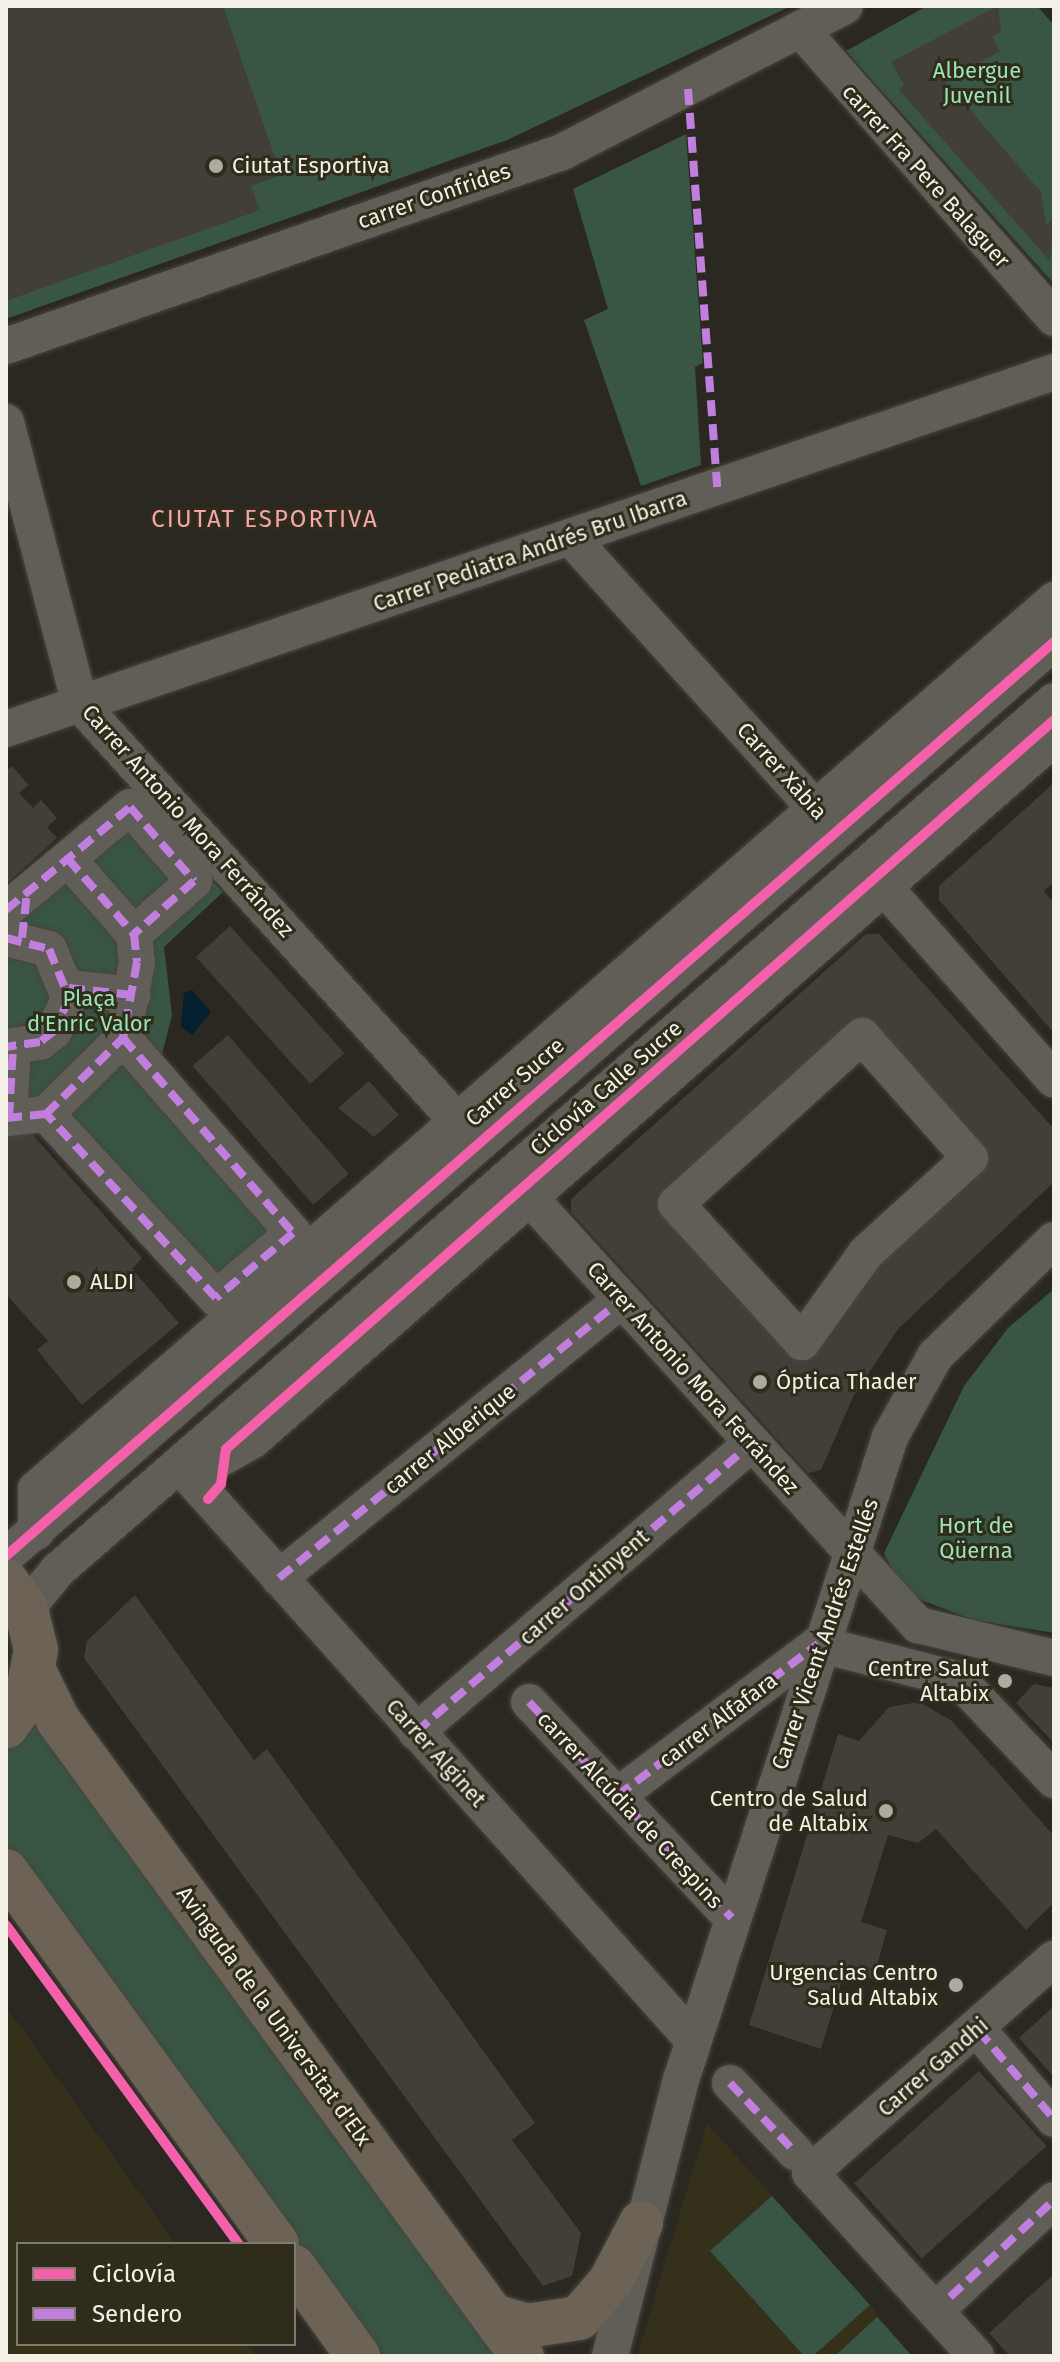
<!DOCTYPE html>
<html>
<head>
<meta charset="utf-8">
<style>
  body { margin:0 }
  #map { position:relative; width:1060px; height:2362px; overflow:hidden; background:#2a2820; font-family:"Fira Sans",sans-serif }
  div>[style] { position:absolute }
  .built>* { inset:0; background:#34301a }
  .green>* { inset:0; background:#395543 }
  .water>* { inset:0; background:#04202f }
  .building>* { inset:0; background:#423f38; transform-origin:0 0 }
  .roads { filter:drop-shadow(0 0 2px #47463e) drop-shadow(0 0 2px #47463e) }
  .minor>* { height:36px; margin:-18px; padding:0 18px; transform-origin:18px; border-radius:18px; background:#605e57 }
  .highway>* { height:44px; margin:-22px; padding:0 22px; transform-origin:22px; border-radius:22px; background:#6c6356 }
  .quiet>* { height:8px; margin-top:-4px; transform-origin:0; background:repeating-linear-gradient(90deg,#c07fdc 0 16px,transparent 0 24px) }
  .cycleway>* { height:10px; margin:-5px; padding:0 5px; transform-origin:5px; border-radius:5px; background:#f560ab }
  .dots>* { width:22px; height:22px; translate:-50% -50%; box-sizing:border-box; border:4px solid #2f2c1b; border-radius:50% }
  span { translate:-50% -50%; white-space:nowrap; text-align:center; line-height:1.15; -webkit-text-stroke:6px #2f2c1b; paint-order:stroke }
  .park-label { font-size:22px; color:#9ae3b6 }
  .poi-label { font-size:22px; color:#f3f1e6 }
  .left { translate:0 -50%; text-align:left }
  .right { translate:-100% -50%; text-align:right }
  .street-label { font-size:22px; color:#f3f1e6 }
  .neighbourhood-label { font-size:24px; color:#f8a4a9; letter-spacing:2px }
  .frame { position:absolute; inset:0; border:8px solid #f3f1e6; pointer-events:none }
  .legend { position:absolute; left:16px; top:2242px; width:280px; height:104px; box-sizing:border-box; background:#2f2c1b; border:2px solid #7d7b6c; margin:0; padding:10px 14px; list-style:none; font-size:24px; color:#f3f1e6 }
  .legend li { display:flex; align-items:center; gap:16px; height:40px }
  .legend b { width:40px; border:2px solid #7d7b6c }
</style>
</head>
<body>
<div id="map">
  <div class="built">
    <i style="clip-path:polygon(6px 2006px,176px 2244px,18px 2244px,18px 2344px,248px 2344px,256px 2356px,6px 2356px)"></i>
    <i style="clip-path:polygon(707px 2123px,870px 2305px,912px 2356px,637px 2356px)"></i>
  </div>
  <div class="green">
    <i style="clip-path:polygon(6px 6px,791px 6px,507px 140px,6px 319px)"></i>
    <i style="clip-path:polygon(927px 6px,1037px 6px,1054px 25px,1054px 284px,846px 51px)"></i>
    <i style="clip-path:polygon(686px 134px,703px 363px,695px 367px,701px 465px,641px 486px,584px 320px,608px 309px,573px 189px)"></i>
    <i style="clip-path:polygon(124px 791px,223px 892px,164px 947px,172px 1015px,158px 1070px,300px 1233px,219px 1310px,43px 1123px,6px 1126px,6px 892px)"></i>
    <i style="clip-path:polygon(1054px 1289px,1054px 1633px,974px 1620px,921px 1600px,897px 1581px,884px 1553px,964px 1386px,1008px 1328px)"></i>
    <i style="clip-path:polygon(36px 1722px,500px 2356px,365px 2356px,6px 1869px,6px 1750px)"></i>
    <i style="clip-path:polygon(772px 2196px,870px 2305px,813px 2356px,804px 2356px,710px 2251px)"></i>
    <i style="clip-path:polygon(877px 2317px,912px 2356px,835px 2356px)"></i>
  </div>
  <div class="water">
    <i style="clip-path:polygon(192px 990px,211px 1012px,192px 1035px,181px 1027px,184px 993px)"></i>
  </div>
  <div class="building">
    <i style="clip-path:polygon(6px 6px,223px 6px,281px 175px,251px 186px,260px 210px,6px 301px)"></i>
    <i style="clip-path:polygon(998px 6px,1001px 32px,992px 37px,1000px 51px,946px 82px,1041px 192px,1046px 225px,1054px 218px,1050px 261px,899px 90px,904px 85px,891px 62px)"></i>
    <i style="clip-path:polygon(12px 766px,29px 785px,19px 793px,33px 808px,41px 800px,57px 818px,47px 827px,57px 838px,6px 884px,6px 771px)"></i>
    <i style="clip-path:polygon(1054px 783px,1054px 882px,1044px 891px,1054px 903px,1054px 1033px,939px 900px,939px 886px)"></i>
    <i style="left:230px;top:926px;width:171px;height:46px;rotate:48deg"></i>
    <i style="clip-path:polygon(evenodd,866px 934px,879px 934px,1054px 1129px,1054px 1182px,898px 1329px,853px 1397px,821px 1470px,808px 1473px,571px 1212px,571px 1199px,866px 934px,862px 1036px,970px 1158px,802px 1342px,676px 1204px,862px 1036px)"></i>
    <i style="left:228px;top:1035px;width:184px;height:47px;rotate:49deg"></i>
    <i style="clip-path:polygon(369px 1081px,399px 1115px,374px 1137px,338px 1108px)"></i>
    <i style="clip-path:polygon(6px 1133px,32px 1134px,142px 1258px,132px 1269px,179px 1323px,82px 1405px,37px 1350px,48px 1341px,6px 1294px)"></i>
    <i style="clip-path:polygon(135px 1595px,254px 1760px,267px 1749px,535px 2123px,512px 2140px,581px 2233px,572px 2276px,543px 2286px,84px 1658px,87px 1641px)"></i>
    <i style="clip-path:polygon(1034px 1684px,1054px 1688px,1054px 1743px,1016px 1703px)"></i>
    <i style="clip-path:polygon(919px 1702px,952px 1721px,1054px 1836px,1054px 1903px,1026px 1930px,936px 1829px,918px 1843px,888px 1835px,861px 1922px,887px 1930px,873px 1979px,853px 1974px,850px 1983px,842px 1980px,821px 2049px,749px 2025px,838px 1734px,859px 1741px,889px 1707px)"></i>
    <i style="clip-path:polygon(1054px 2006px,1054px 2077px,1019px 2038px)"></i>
    <i style="left:979px;top:2071px;width:101px;height:168px;rotate:48deg"></i>
    <i style="clip-path:polygon(1054px 2274px,1054px 2356px,1010px 2356px,989px 2333px)"></i>
  </div>
  <div class="roads">
    <div class="minor">
      <i style="left:802px;top:31px;width:382px;rotate:48.7deg"></i>
      <i style="left:6px;top:346px;width:589px;rotate:-19.23deg"></i>
      <i style="left:562px;top:152px;width:318px;rotate:-27.3deg"></i>
      <i style="left:6px;top:422px;width:292px;rotate:75.3deg"></i>
      <i style="left:80px;top:704px;width:562px;rotate:47.88deg"></i>
      <i style="left:570px;top:537px;width:389px;rotate:47.9deg"></i>
      <i style="left:6px;top:729px;width:1107px;rotate:-18.81deg"></i>
      <i style="left:68px;top:859px;width:100px;rotate:48.7deg"></i>
      <i style="left:870px;top:871px;width:278px;rotate:48.6deg"></i>
      <i style="left:6px;top:910px;width:161px;rotate:-39.7deg"></i>
      <i style="left:130px;top:807px;width:98px;rotate:49.1deg"></i>
      <i style="left:194px;top:881px;width:80px;rotate:138.5deg"></i>
      <i style="left:134px;top:934px;width:28px;rotate:84deg"></i>
      <i style="left:137px;top:962px;width:77px;rotate:100.4deg"></i>
      <i style="left:123px;top:1038px;width:259px;rotate:48.9deg"></i>
      <i style="left:293px;top:1233px;width:101px;rotate:139.8deg"></i>
      <i style="left:216px;top:1298px;width:251px;rotate:-132.7deg"></i>
      <i style="left:46px;top:1114px;width:40px;rotate:174.3deg"></i>
      <i style="left:6px;top:938px;width:44px;rotate:14.3deg"></i>
      <i style="left:49px;top:949px;width:53px;rotate:67.8deg"></i>
      <i style="left:69px;top:998px;width:36px;rotate:114deg"></i>
      <i style="left:54px;top:1031px;width:18px;rotate:142deg"></i>
      <i style="left:40px;top:1042px;width:34px;rotate:172deg"></i>
      <i style="left:69px;top:988px;width:64px;rotate:6.2deg"></i>
      <i style="left:862px;top:1036px;width:163px;rotate:48.5deg"></i>
      <i style="left:970px;top:1158px;width:141px;rotate:137.6deg"></i>
      <i style="left:866px;top:1253px;width:110px;rotate:125.7deg"></i>
      <i style="left:802px;top:1342px;width:187px;rotate:-132.4deg"></i>
      <i style="left:676px;top:1204px;width:251px;rotate:-42.1deg"></i>
      <i style="left:46px;top:1114px;width:108px;rotate:-44.6deg"></i>
      <i style="left:9px;top:1118px;width:71px;rotate:-86.8deg"></i>
      <i style="left:531px;top:1199px;width:576px;rotate:47.75deg"></i>
      <i style="left:918px;top:1625px;width:140px;rotate:13.6deg"></i>
      <i style="left:190px;top:1456px;width:21px;rotate:25deg"></i>
      <i style="left:209px;top:1465px;width:51px;rotate:-29.6deg"></i>
      <i style="left:253px;top:1440px;width:1065px;rotate:-41.23deg"></i>
      <i style="left:180px;top:1466px;width:770px;rotate:48.21deg"></i>
      <i style="left:36px;top:1532px;width:43px;rotate:-90deg"></i>
      <i style="left:36px;top:1489px;width:1352px;rotate:-41.13deg"></i>
      <i style="left:6px;top:1556px;width:1391px;rotate:-41.09deg"></i>
      <i style="left:279px;top:1578px;width:442px;rotate:-39.1deg"></i>
      <i style="left:26px;top:1609px;width:50px;rotate:-50.6deg"></i>
      <i style="left:58px;top:1570px;width:1322px;rotate:-41.1deg"></i>
      <i style="left:529px;top:1702px;width:296px;rotate:46.8deg"></i>
      <i style="left:416px;top:1732px;width:443px;rotate:-40.7deg"></i>
      <i style="left:617px;top:1796px;width:252px;rotate:-37.1deg"></i>
      <i style="left:818px;top:1644px;width:146px;rotate:14.3deg"></i>
      <i style="left:959px;top:1680px;width:138px;rotate:46.5deg"></i>
      <i style="left:978px;top:2030px;width:117px;rotate:49.5deg"></i>
      <i style="left:730px;top:2083px;width:95px;rotate:46.7deg"></i>
      <i style="left:950px;top:2297px;width:142px;rotate:-43deg"></i>
      <i style="left:610px;top:2356px;width:285px;rotate:-75.6deg"></i>
      <i style="left:681px;top:2080px;width:676px;rotate:-71.99deg"></i>
      <i style="left:890px;top:1437px;width:93px;rotate:-60.9deg"></i>
      <i style="left:935px;top:1356px;width:166px;rotate:-44.3deg"></i>
      <i style="left:976px;top:2356px;width:247px;rotate:-132.2deg"></i>
      <i style="left:810px;top:2173px;width:325px;rotate:-41.3deg"></i>
    </div>
    <div class="highway">
      <i style="left:6px;top:1581px;width:34px;rotate:54deg"></i>
      <i style="left:26px;top:1609px;width:42px;rotate:76.3deg"></i>
      <i style="left:36px;top:1650px;width:50px;rotate:101.5deg"></i>
      <i style="left:26px;top:1699px;width:34px;rotate:126deg"></i>
      <i style="left:34px;top:1671px;width:55px;rotate:63.9deg"></i>
      <i style="left:58px;top:1720px;width:787px;rotate:53.89deg"></i>
      <i style="left:6px;top:1871px;width:461px;rotate:54deg"></i>
      <i style="left:294px;top:2267px;width:110px;rotate:54.3deg"></i>
      <i style="left:493px;top:2316px;width:35px;rotate:16deg"></i>
      <i style="left:527px;top:2326px;width:53px;rotate:-8.7deg"></i>
      <i style="left:579px;top:2318px;width:48px;rotate:-49.3deg"></i>
      <i style="left:610px;top:2282px;width:67px;rotate:-62.3deg"></i>
    </div>
  </div>
  <div class="quiet">
    <i style="left:688px;top:89px;width:399px;rotate:85.8deg"></i>
    <i style="left:68px;top:859px;width:100px;rotate:48.7deg"></i>
    <i style="left:6px;top:910px;width:161px;rotate:-39.7deg"></i>
    <i style="left:130px;top:807px;width:98px;rotate:49.1deg"></i>
    <i style="left:194px;top:881px;width:80px;rotate:138.5deg"></i>
    <i style="left:134px;top:934px;width:28px;rotate:84deg"></i>
    <i style="left:137px;top:962px;width:77px;rotate:100.4deg"></i>
    <i style="left:123px;top:1038px;width:259px;rotate:48.9deg"></i>
    <i style="left:293px;top:1233px;width:101px;rotate:139.8deg"></i>
    <i style="left:216px;top:1298px;width:251px;rotate:-132.7deg"></i>
    <i style="left:46px;top:1114px;width:40px;rotate:174.3deg"></i>
    <i style="left:6px;top:938px;width:44px;rotate:14.3deg"></i>
    <i style="left:49px;top:949px;width:53px;rotate:67.8deg"></i>
    <i style="left:69px;top:998px;width:36px;rotate:114deg"></i>
    <i style="left:54px;top:1031px;width:18px;rotate:142deg"></i>
    <i style="left:40px;top:1042px;width:34px;rotate:172deg"></i>
    <i style="left:22px;top:938px;width:45px;rotate:-83.7deg"></i>
    <i style="left:69px;top:988px;width:64px;rotate:6.2deg"></i>
    <i style="left:46px;top:1114px;width:108px;rotate:-44.6deg"></i>
    <i style="left:9px;top:1118px;width:71px;rotate:-86.8deg"></i>
    <i style="left:279px;top:1578px;width:442px;rotate:-39.1deg"></i>
    <i style="left:529px;top:1702px;width:296px;rotate:46.8deg"></i>
    <i style="left:416px;top:1732px;width:443px;rotate:-40.7deg"></i>
    <i style="left:617px;top:1796px;width:252px;rotate:-37.1deg"></i>
    <i style="left:978px;top:2030px;width:117px;rotate:49.5deg"></i>
    <i style="left:730px;top:2083px;width:95px;rotate:46.7deg"></i>
    <i style="left:950px;top:2297px;width:142px;rotate:-43deg"></i>
  </div>
  <div class="cycleway">
    <i style="left:208px;top:1499px;width:20px;rotate:-49deg"></i>
    <i style="left:221px;top:1484px;width:35px;rotate:-82deg"></i>
    <i style="left:226px;top:1449px;width:1103px;rotate:-41.36deg"></i>
    <i style="left:6px;top:1556px;width:1391px;rotate:-41.09deg"></i>
    <i style="left:6px;top:1925px;width:395px;rotate:53.9deg"></i>
  </div>
  <div class="dots">
    <i style="left:216px;top:166px;background:#adaba1"></i>
    <i style="left:74px;top:1282px;background:#adaba1"></i>
    <i style="left:760px;top:1382px;background:#adaba1"></i>
    <i style="left:1005px;top:1681px;background:#adaba1"></i>
    <i style="left:886px;top:1811px;background:#adaba1"></i>
    <i style="left:956px;top:1985px;background:#adaba1"></i>
  </div>
  <div class="park-label">
    <span style="left:977px;top:83px">Albergue<br>Juvenil</span>
    <span style="left:89px;top:1011px">Plaça<br>d'Enric Valor</span>
    <span style="left:976px;top:1538px">Hort de<br>Qüerna</span>
  </div>
  <div class="poi-label">
    <span class="left" style="left:232px;top:166px">Ciutat Esportiva</span>
    <span class="left" style="left:90px;top:1282px">ALDI</span>
    <span class="left" style="left:776px;top:1382px">Óptica Thader</span>
    <span class="right" style="left:989px;top:1681px">Centre Salut<br>Altabix</span>
    <span class="right" style="left:868px;top:1811px">Centro de Salud<br>de Altabix</span>
    <span class="right" style="left:938px;top:1985px">Urgencias Centro<br>Salud Altabix</span>
  </div>
  <div class="street-label">
    <span style="left:926px;top:176px;rotate:48deg">carrer Fra Pere Balaguer</span>
    <span style="left:434px;top:196px;rotate:-19deg">carrer Confrides</span>
    <span style="left:530px;top:551px;rotate:-19deg">Carrer Pediatra Andrés Bru Ibarra</span>
    <span style="left:782px;top:771px;rotate:48deg">Carrer Xàbia</span>
    <span style="left:188px;top:821px;rotate:48deg">Carrer Antonio Mora Ferrández</span>
    <span style="left:515px;top:1082px;rotate:-41deg">Carrer Sucre</span>
    <span style="left:606px;top:1088px;rotate:-41deg">Ciclovía Calle Sucre</span>
    <span style="left:693px;top:1378px;rotate:48deg">Carrer Antonio Mora Ferrández</span>
    <span style="left:450px;top:1439px;rotate:-39deg">carrer Alberique</span>
    <span style="left:584px;top:1587px;rotate:-41deg">carrer Ontinyent</span>
    <span style="left:825px;top:1634px;rotate:-71deg">Carrer Vicent Andrés Estellés</span>
    <span style="left:718px;top:1720px;rotate:-37deg">carrer Alfafara</span>
    <span style="left:436px;top:1753px;rotate:48deg">Carrer Alginet</span>
    <span style="left:630px;top:1810px;rotate:47deg">carrer Alcúdia de Crespins</span>
    <span style="left:274px;top:2016px;rotate:54deg">Avinguda de la Universitat d'Elx</span>
    <span style="left:933px;top:2067px;rotate:-41deg">Carrer Gandhi</span>
  </div>
  <div class="neighbourhood-label">
    <span style="left:265px;top:520px">CIUTAT ESPORTIVA</span>
  </div>
  <div class="frame"></div>
  <ul class="legend">
  <li><b style="height:10px;background:#f560ab"></b>Ciclovía</li>
  <li><b style="height:10px;background:#c07fdc"></b>Sendero</li>
  </ul>
</div>
</body>
</html>
